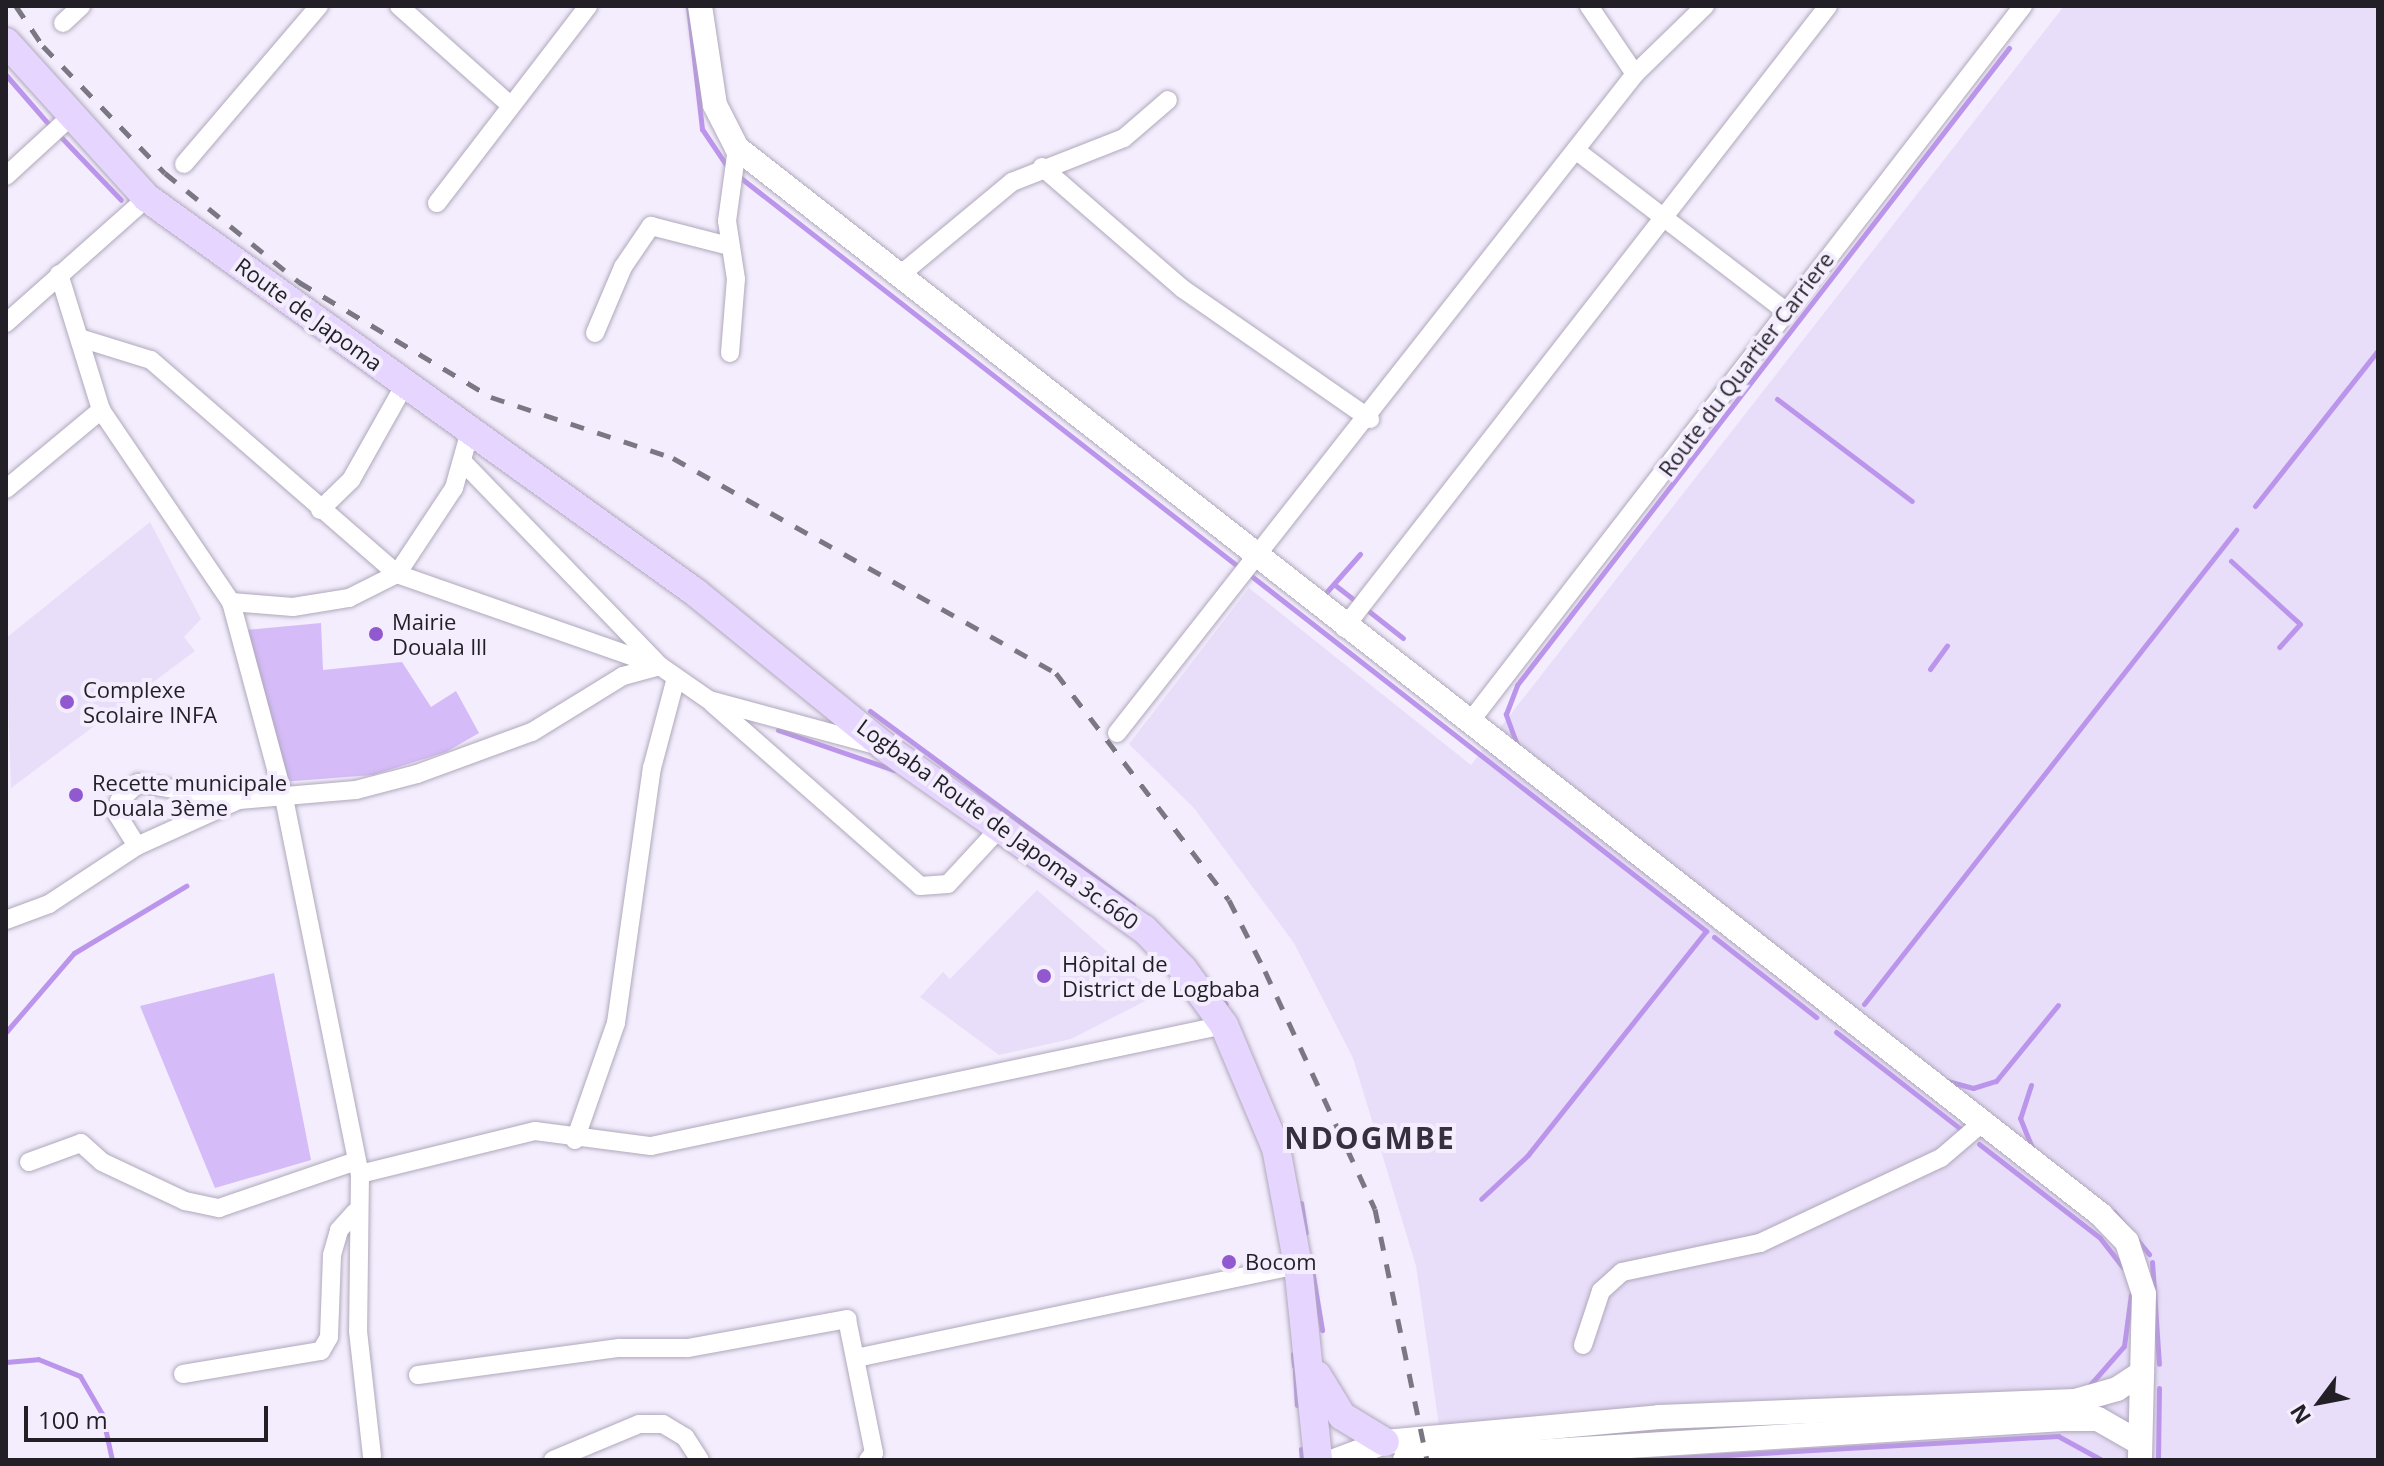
<!DOCTYPE html>
<html>
<head>
<meta charset="utf-8">
<style>
  body { margin:0 }
  #map { position:relative; width:2384px; height:1466px; overflow:hidden; background:#f3edfd; font-family:"Open Sans",sans-serif }
  div>[style] { position:absolute }
  .built>* { inset:0; background:#e8def9 }
  .green>* { inset:0; background:#d5bbf8 }
  .stream>* { height:5px; margin:-2.5px; padding:0 2.5px; transform-origin:2.5px; border-radius:2.5px; background:#bb95eb }
  .roads { filter:drop-shadow(0 0 2px #b0a8bb) drop-shadow(0 0 2px #b0a8bb) }
  .street>* { height:18px; margin:-9px; padding:0 9px; transform-origin:9px; border-radius:9px; background:#fff }
  .secondary>* { height:24px; margin:-12px; padding:0 12px; transform-origin:12px; border-radius:12px; background:#fff }
  .primary>* { height:28px; margin:-14px; padding:0 14px; transform-origin:14px; border-radius:14px; background:#e6d5fe }
  .rail>* { height:5px; margin-top:-2.5px; transform-origin:0; background:repeating-linear-gradient(90deg,#7b7782 0 14px,transparent 0 28px) }
  .dots>* { width:22px; height:22px; translate:-50% -50%; box-sizing:border-box; border:4px solid #f3edfd; border-radius:50% }
  span { translate:-50% -50%; white-space:nowrap; text-align:center; line-height:1.15; -webkit-text-stroke:8px #f3edfd; paint-order:stroke }
  .street-label { font-size:22px; color:#221f26 }
  .poi-label { font-size:22px; color:#221f26 }
  .left { translate:0 -50%; text-align:left }
  .district-label { font-size:30px; color:#352f3e; font-weight:700; letter-spacing:2px }
  .frame { position:absolute; inset:0; border:8px solid #221f26; pointer-events:none }
  .north { position:absolute; left:2280px; top:1362px; width:80px; height:80px; -webkit-text-stroke:6px #f3edfd; paint-order:stroke; rotate:238deg; font-size:22px; font-weight:700; line-height:32px; text-align:center; color:#221f26 }
  .north::after { content:''; display:block; margin:auto; width:28px; height:36px; background:#221f26; clip-path:polygon(50% 0,100% 100%,50% 72%,0 100%) }
  .scale { position:absolute; left:24px; top:1406px; width:244px; height:36px; box-sizing:border-box; border:4px solid #221f26; border-top:0; padding-left:10px; font-size:24px; line-height:28px; white-space:nowrap; color:#221f26; -webkit-text-stroke:6px #f3edfd; paint-order:stroke }
</style>
</head>
<body>
<div id="map">
  <div class="built">
    <i style="clip-path:polygon(2064px 6px,2378px 6px,2378px 1460px,1444px 1460px,1416px 1266px,1353px 1058px,1294px 943px,1194px 808px,1129px 744px,1249px 588px,1471px 765px)"></i>
    <i style="clip-path:polygon(150px 522px,201px 619px,184px 637px,195px 651px,11px 788px,6px 638px)"></i>
    <i style="clip-path:polygon(1037px 890px,1157px 995px,1071px 1039px,999px 1055px,920px 997px,943px 972px,950px 979px)"></i>
  </div>
  <div class="green">
    <i style="clip-path:polygon(321px 623px,323px 670px,402px 662px,431px 707px,456px 691px,479px 733px,446px 752px,373px 775px,281px 782px,246px 630px)"></i>
    <i style="clip-path:polygon(274px 973px,311px 1160px,215px 1188px,140px 1006px)"></i>
  </div>
  <div class="stream">
    <i style="left:688px;top:6px;width:124px;rotate:83.5deg"></i>
    <i style="left:702px;top:129px;width:48px;rotate:56deg"></i>
    <i style="left:6px;top:75px;width:69px;rotate:49.1deg"></i>
    <i style="left:58px;top:134px;width:91px;rotate:46.3deg"></i>
    <i style="left:737px;top:175px;width:638px;rotate:38deg"></i>
    <i style="left:1777px;top:399px;width:169px;rotate:37.1deg"></i>
    <i style="left:2255px;top:506px;width:199px;rotate:-51.7deg"></i>
    <i style="left:2231px;top:561px;width:93px;rotate:42.4deg"></i>
    <i style="left:2300px;top:624px;width:31px;rotate:132deg"></i>
    <i style="left:1250px;top:575px;width:579px;rotate:37.98deg"></i>
    <i style="left:1706px;top:931px;width:286px;rotate:128.5deg"></i>
    <i style="left:1528px;top:1155px;width:64px;rotate:136.9deg"></i>
    <i style="left:1335px;top:585px;width:31px;rotate:38deg"></i>
    <i style="left:1323px;top:596px;width:56px;rotate:-48.6deg"></i>
    <i style="left:1366px;top:609px;width:47px;rotate:38.1deg"></i>
    <i style="left:1930px;top:669px;width:29px;rotate:-54deg"></i>
    <i style="left:870px;top:711px;width:327px;rotate:36.4deg"></i>
    <i style="left:778px;top:730px;width:123px;rotate:19deg"></i>
    <i style="left:1517px;top:745px;width:33px;rotate:-110deg"></i>
    <i style="left:1506px;top:714px;width:31px;rotate:-69deg"></i>
    <i style="left:1517px;top:685px;width:805px;rotate:-52.32deg"></i>
    <i style="left:1714px;top:937px;width:130px;rotate:38.1deg"></i>
    <i style="left:1210px;top:983px;width:26px;rotate:53deg"></i>
    <i style="left:1864px;top:1004px;width:603px;rotate:-51.87deg"></i>
    <i style="left:6px;top:1032px;width:104px;rotate:-49.3deg"></i>
    <i style="left:74px;top:953px;width:131px;rotate:-30.9deg"></i>
    <i style="left:1836px;top:1032px;width:161px;rotate:37.9deg"></i>
    <i style="left:1947px;top:1081px;width:27px;rotate:15deg"></i>
    <i style="left:1973px;top:1088px;width:24px;rotate:-17deg"></i>
    <i style="left:1996px;top:1081px;width:98px;rotate:-50.8deg"></i>
    <i style="left:2031px;top:1085px;width:35px;rotate:108deg"></i>
    <i style="left:2020px;top:1118px;width:31px;rotate:68deg"></i>
    <i style="left:1979px;top:1144px;width:153px;rotate:37.8deg"></i>
    <i style="left:2100px;top:1238px;width:37px;rotate:52deg"></i>
    <i style="left:1301px;top:1203px;width:30px;rotate:81deg"></i>
    <i style="left:2114px;top:1212px;width:55px;rotate:50.2deg"></i>
    <i style="left:2152px;top:1262px;width:102px;rotate:86.1deg"></i>
    <i style="left:1312px;top:1270px;width:61px;rotate:80.5deg"></i>
    <i style="left:1293px;top:1354px;width:12px;rotate:85deg"></i>
    <i style="left:6px;top:1362px;width:32px;rotate:-5deg"></i>
    <i style="left:38px;top:1359px;width:45px;rotate:22deg"></i>
    <i style="left:80px;top:1376px;width:44px;rotate:59.9deg"></i>
    <i style="left:102px;top:1414px;width:47px;rotate:77.7deg"></i>
    <i style="left:1295px;top:1370px;width:35px;rotate:87deg"></i>
    <i style="left:2089px;top:1386px;width:53px;rotate:-48.8deg"></i>
    <i style="left:2124px;top:1346px;width:52px;rotate:-82.3deg"></i>
    <i style="left:1301px;top:1449px;width:11px;rotate:85deg"></i>
    <i style="left:1640px;top:1460px;width:419px;rotate:-3.3deg"></i>
    <i style="left:2058px;top:1436px;width:50px;rotate:28.6deg"></i>
    <i style="left:2158px;top:1460px;width:72px;rotate:-89.2deg"></i>
  </div>
  <div class="roads">
    <div class="street">
      <i style="left:399px;top:6px;width:149px;rotate:41.7deg"></i>
      <i style="left:63px;top:23px;width:25px;rotate:-43deg"></i>
      <i style="left:1635px;top:74px;width:98px;rotate:-44.2deg"></i>
      <i style="left:1577px;top:151px;width:261px;rotate:37.5deg"></i>
      <i style="left:184px;top:164px;width:208px;rotate:-49.5deg"></i>
      <i style="left:1042px;top:167px;width:186px;rotate:40.9deg"></i>
      <i style="left:1183px;top:289px;width:228px;rotate:34.8deg"></i>
      <i style="left:6px;top:176px;width:84px;rotate:-42.6deg"></i>
      <i style="left:437px;top:203px;width:248px;rotate:-52.5deg"></i>
      <i style="left:59px;top:274px;width:142px;rotate:72.8deg"></i>
      <i style="left:101px;top:410px;width:232px;rotate:55.9deg"></i>
      <i style="left:231px;top:602px;width:203px;rotate:74.9deg"></i>
      <i style="left:284px;top:798px;width:384px;rotate:78.6deg"></i>
      <i style="left:360px;top:1174px;width:180px;rotate:-13.8deg"></i>
      <i style="left:535px;top:1131px;width:117px;rotate:7.4deg"></i>
      <i style="left:651px;top:1146px;width:586px;rotate:-11.92deg"></i>
      <i style="left:900px;top:275px;width:146px;rotate:-39.7deg"></i>
      <i style="left:1012px;top:182px;width:120px;rotate:-21.4deg"></i>
      <i style="left:1124px;top:138px;width:58px;rotate:-40.8deg"></i>
      <i style="left:6px;top:323px;width:188px;rotate:-41.6deg"></i>
      <i style="left:595px;top:333px;width:72px;rotate:-67deg"></i>
      <i style="left:623px;top:267px;width:50px;rotate:-55.7deg"></i>
      <i style="left:651px;top:226px;width:81px;rotate:14.4deg"></i>
      <i style="left:83px;top:339px;width:71px;rotate:17.2deg"></i>
      <i style="left:151px;top:360px;width:326px;rotate:41deg"></i>
      <i style="left:397px;top:574px;width:279px;rotate:19.3deg"></i>
      <i style="left:660px;top:666px;width:60px;rotate:34.8deg"></i>
      <i style="left:709px;top:700px;width:173px;rotate:15.1deg"></i>
      <i style="left:730px;top:353px;width:74px;rotate:-85.4deg"></i>
      <i style="left:736px;top:279px;width:59px;rotate:-98.8deg"></i>
      <i style="left:727px;top:221px;width:74px;rotate:-82.2deg"></i>
      <i style="left:6px;top:489px;width:124px;rotate:-39.7deg"></i>
      <i style="left:320px;top:510px;width:43px;rotate:-44.1deg"></i>
      <i style="left:351px;top:480px;width:110px;rotate:-60.6deg"></i>
      <i style="left:231px;top:602px;width:62px;rotate:4.6deg"></i>
      <i style="left:293px;top:607px;width:57px;rotate:-9.1deg"></i>
      <i style="left:349px;top:598px;width:54px;rotate:-26.6deg"></i>
      <i style="left:397px;top:574px;width:103px;rotate:-56.5deg"></i>
      <i style="left:454px;top:488px;width:59px;rotate:-74.3deg"></i>
      <i style="left:1344px;top:628px;width:788px;rotate:-52.11deg"></i>
      <i style="left:712px;top:703px;width:277px;rotate:41.3deg"></i>
      <i style="left:920px;top:886px;width:28px;rotate:-4deg"></i>
      <i style="left:948px;top:884px;width:75px;rotate:-47.2deg"></i>
      <i style="left:1469px;top:723px;width:906px;rotate:-52.31deg"></i>
      <i style="left:1117px;top:733px;width:838px;rotate:-51.83deg"></i>
      <i style="left:1635px;top:74px;width:82px;rotate:-124.1deg"></i>
      <i style="left:137px;top:846px;width:38px;rotate:-122deg"></i>
      <i style="left:117px;top:814px;width:13px;rotate:-81deg"></i>
      <i style="left:119px;top:801px;width:26px;rotate:-43deg"></i>
      <i style="left:138px;top:783px;width:102px;rotate:9.6deg"></i>
      <i style="left:6px;top:920px;width:46px;rotate:-20.4deg"></i>
      <i style="left:49px;top:904px;width:105px;rotate:-33.4deg"></i>
      <i style="left:137px;top:846px;width:112px;rotate:-24.3deg"></i>
      <i style="left:239px;top:800px;width:117px;rotate:-4.9deg"></i>
      <i style="left:356px;top:790px;width:63px;rotate:-14.7deg"></i>
      <i style="left:417px;top:774px;width:122px;rotate:-20.1deg"></i>
      <i style="left:532px;top:732px;width:107px;rotate:-31.6deg"></i>
      <i style="left:623px;top:676px;width:38px;rotate:-15deg"></i>
      <i style="left:660px;top:666px;width:285px;rotate:-134deg"></i>
      <i style="left:575px;top:1140px;width:124px;rotate:-70.7deg"></i>
      <i style="left:616px;top:1023px;width:258px;rotate:-82deg"></i>
      <i style="left:652px;top:768px;width:93px;rotate:-75.1deg"></i>
      <i style="left:29px;top:1162px;width:55px;rotate:-20.1deg"></i>
      <i style="left:81px;top:1143px;width:28px;rotate:42deg"></i>
      <i style="left:102px;top:1162px;width:92px;rotate:25.2deg"></i>
      <i style="left:185px;top:1201px;width:35px;rotate:12deg"></i>
      <i style="left:219px;top:1208px;width:145px;rotate:-18.9deg"></i>
      <i style="left:360px;top:1174px;width:157px;rotate:90.7deg"></i>
      <i style="left:358px;top:1331px;width:126px;rotate:83.6deg"></i>
      <i style="left:1583px;top:1345px;width:57px;rotate:-71.6deg"></i>
      <i style="left:1601px;top:1291px;width:28px;rotate:-42deg"></i>
      <i style="left:1622px;top:1272px;width:141px;rotate:-11.9deg"></i>
      <i style="left:1760px;top:1243px;width:200px;rotate:-25.2deg"></i>
      <i style="left:1941px;top:1158px;width:54px;rotate:-40.5deg"></i>
      <i style="left:856px;top:1358px;width:452px;rotate:-11.9deg"></i>
      <i style="left:183px;top:1374px;width:140px;rotate:-9.5deg"></i>
      <i style="left:321px;top:1351px;width:16px;rotate:-60deg"></i>
      <i style="left:329px;top:1337px;width:82px;rotate:-87.9deg"></i>
      <i style="left:332px;top:1255px;width:26px;rotate:-74deg"></i>
      <i style="left:339px;top:1230px;width:24px;rotate:-48deg"></i>
      <i style="left:418px;top:1375px;width:203px;rotate:-7.7deg"></i>
      <i style="left:619px;top:1348px;width:69px"></i>
      <i style="left:688px;top:1348px;width:162px;rotate:-10.3deg"></i>
      <i style="left:847px;top:1319px;width:137px;rotate:78.6deg"></i>
      <i style="left:874px;top:1453px;width:9px;rotate:131deg"></i>
      <i style="left:553px;top:1460px;width:93px;rotate:-22.7deg"></i>
      <i style="left:639px;top:1424px;width:24px"></i>
      <i style="left:663px;top:1424px;width:26px;rotate:31deg"></i>
      <i style="left:685px;top:1437px;width:27px;rotate:57deg"></i>
    </div>
    <div class="secondary">
      <i style="left:700px;top:6px;width:100px;rotate:81.4deg"></i>
      <i style="left:715px;top:105px;width:48px;rotate:62.9deg"></i>
      <i style="left:737px;top:148px;width:1732px;rotate:38.03deg"></i>
      <i style="left:2101px;top:1215px;width:37px;rotate:46deg"></i>
      <i style="left:2127px;top:1242px;width:55px;rotate:71.9deg"></i>
      <i style="left:2144px;top:1294px;width:166px;rotate:91.4deg"></i>
      <i style="left:1337px;top:1460px;width:51px;rotate:-20.6deg"></i>
      <i style="left:1385px;top:1442px;width:275px;rotate:-5.2deg"></i>
      <i style="left:1659px;top:1417px;width:416px;rotate:-2.2deg"></i>
      <i style="left:2075px;top:1401px;width:44px;rotate:-15.9deg"></i>
      <i style="left:2117px;top:1389px;width:30px;rotate:-33deg"></i>
      <i style="left:1405px;top:1460px;width:660px;rotate:-3.56deg"></i>
      <i style="left:2064px;top:1419px;width:34px"></i>
      <i style="left:2098px;top:1419px;width:46px;rotate:29.9deg"></i>
    </div>
    <div class="primary">
      <i style="left:6px;top:42px;width:210px;rotate:47.9deg"></i>
      <i style="left:147px;top:198px;width:675px;rotate:35.72deg"></i>
      <i style="left:695px;top:592px;width:247px;rotate:39.2deg"></i>
      <i style="left:886px;top:748px;width:315px;rotate:35.1deg"></i>
      <i style="left:1144px;top:929px;width:56px;rotate:45.7deg"></i>
      <i style="left:1183px;top:969px;width:69px;rotate:53.8deg"></i>
      <i style="left:1224px;top:1025px;width:134px;rotate:67.1deg"></i>
      <i style="left:1276px;top:1148px;width:119px;rotate:79.4deg"></i>
      <i style="left:1298px;top:1265px;width:196px;rotate:84.1deg"></i>
      <i style="left:1317px;top:1375px;width:48px;rotate:58.6deg"></i>
      <i style="left:1342px;top:1416px;width:50px;rotate:31.2deg"></i>
    </div>
  </div>
  <div class="rail">
    <i style="left:16px;top:6px;width:48px;rotate:56deg"></i>
    <i style="left:43px;top:46px;width:176px;rotate:46.2deg"></i>
    <i style="left:165px;top:173px;width:173px;rotate:39.1deg"></i>
    <i style="left:299px;top:282px;width:224px;rotate:30.9deg"></i>
    <i style="left:491px;top:397px;width:192px;rotate:18.5deg"></i>
    <i style="left:673px;top:458px;width:439px;rotate:29.3deg"></i>
    <i style="left:1056px;top:673px;width:285px;rotate:52.7deg"></i>
    <i style="left:1229px;top:900px;width:80px;rotate:63.1deg"></i>
    <i style="left:1265px;top:971px;width:262px;rotate:65.2deg"></i>
    <i style="left:1375px;top:1209px;width:256px;rotate:78.3deg"></i>
  </div>
  <div class="dots">
    <i style="left:376px;top:634px;background:#9258d0"></i>
    <i style="left:67px;top:702px;background:#9258d0"></i>
    <i style="left:76px;top:795px;background:#9258d0"></i>
    <i style="left:1044px;top:976px;background:#9258d0"></i>
    <i style="left:1229px;top:1262px;background:#9258d0"></i>
  </div>
  <div class="street-label">
    <span style="left:309px;top:314px;rotate:36deg">Route de Japoma</span>
    <span style="left:1746px;top:364px;rotate:-53deg">Route du Quartier Carriere</span>
    <span style="left:998px;top:824px;rotate:36deg">Logbaba Route de Japoma 3c.660</span>
  </div>
  <div class="poi-label">
    <span class="left" style="left:392px;top:634px">Mairie<br>Douala lll</span>
    <span class="left" style="left:83px;top:702px">Complexe<br>Scolaire INFA</span>
    <span class="left" style="left:92px;top:795px">Recette municipale<br>Douala 3ème</span>
    <span class="left" style="left:1062px;top:976px">Hôpital de<br>District de Logbaba</span>
    <span class="left" style="left:1245px;top:1262px">Bocom</span>
  </div>
  <div class="district-label">
    <span style="left:1370px;top:1138px">NDOGMBE</span>
  </div>
  <div class="frame"></div>
  <div class="north">N</div>
  <div class="scale">100 m</div>
</div>
</body>
</html>
